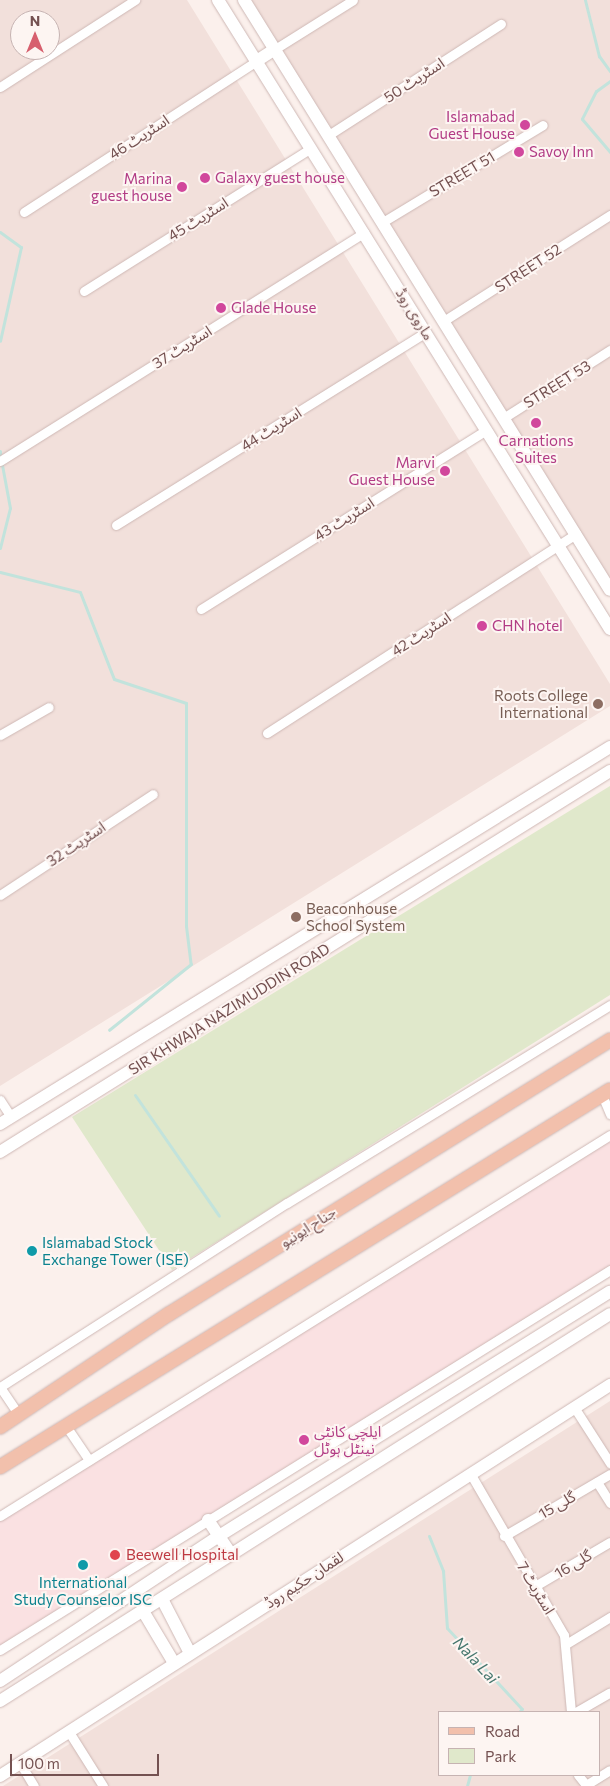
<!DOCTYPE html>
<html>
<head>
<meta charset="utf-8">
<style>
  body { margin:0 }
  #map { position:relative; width:610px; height:1786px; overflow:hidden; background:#fbf0ec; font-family:Commissioner,"Noto Sans Arabic",sans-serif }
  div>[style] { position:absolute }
  .residential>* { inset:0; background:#f2e0db }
  .commercial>* { inset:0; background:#fae1e2 }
  .green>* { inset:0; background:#e0e8cb }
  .stream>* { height:3px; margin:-1.5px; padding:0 1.5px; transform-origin:1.5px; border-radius:1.5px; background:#c2e3dc }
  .roads { filter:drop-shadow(0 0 1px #ceb8b5) drop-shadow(0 0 1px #ceb8b5) }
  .street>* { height:9px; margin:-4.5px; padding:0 4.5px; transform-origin:4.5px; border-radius:4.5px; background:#fff }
  .secondary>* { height:12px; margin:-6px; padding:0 6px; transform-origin:6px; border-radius:6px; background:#fff }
  .primary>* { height:14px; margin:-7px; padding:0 7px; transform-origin:7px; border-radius:7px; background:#f2c0ac }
  .dots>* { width:14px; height:14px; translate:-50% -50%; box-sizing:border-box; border:2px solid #fdf5f2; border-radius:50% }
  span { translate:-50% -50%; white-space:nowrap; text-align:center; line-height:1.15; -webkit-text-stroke:4px #fdf5f2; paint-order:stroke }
  .street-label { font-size:15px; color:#745151 }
  .hotel-label { font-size:15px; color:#b23c85 }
  .right { translate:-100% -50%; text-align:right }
  .left { translate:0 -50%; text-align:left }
  .education-label { font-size:15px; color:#785e54 }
  .culture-label { font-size:15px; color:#0d838f }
  .health-label { font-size:15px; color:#be3a42 }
  .water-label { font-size:16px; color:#46776e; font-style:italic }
  .legend { position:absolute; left:438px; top:1711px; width:162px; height:65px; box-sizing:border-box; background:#fdf5f2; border:1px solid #c6b3b2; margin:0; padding:6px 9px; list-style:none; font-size:15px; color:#745151 }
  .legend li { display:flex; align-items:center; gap:10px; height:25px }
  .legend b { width:25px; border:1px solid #c6b3b2 }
  .north { position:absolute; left:10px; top:10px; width:50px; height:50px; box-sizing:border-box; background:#fdf5f2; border:1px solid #c6b3b2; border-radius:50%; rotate:0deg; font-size:14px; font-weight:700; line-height:20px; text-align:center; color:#745151 }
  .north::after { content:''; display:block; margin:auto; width:18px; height:22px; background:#d75f6e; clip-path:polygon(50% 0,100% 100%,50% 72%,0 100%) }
  .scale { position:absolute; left:10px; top:1754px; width:149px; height:22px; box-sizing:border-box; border:2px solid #745151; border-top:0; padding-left:6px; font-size:15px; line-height:18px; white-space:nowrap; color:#745151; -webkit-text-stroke:4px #fdf5f2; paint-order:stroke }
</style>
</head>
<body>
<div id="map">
  <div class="residential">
    <i style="clip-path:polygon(evenodd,0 0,187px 0,610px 684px,610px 706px,0 1086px,0 0,20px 20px,50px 20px,50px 50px,20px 50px,20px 20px)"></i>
    <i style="clip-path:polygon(246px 0,610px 0,610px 581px)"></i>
    <i style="clip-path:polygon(evenodd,610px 1401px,610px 1786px,3px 1786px,610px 1401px,439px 1712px,599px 1712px,599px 1775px,439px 1775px,439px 1712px)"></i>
  </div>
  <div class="commercial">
    <i style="clip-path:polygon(610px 1135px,610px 1270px,0 1650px,0 1516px)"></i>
  </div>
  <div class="green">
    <i style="clip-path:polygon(610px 786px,610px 995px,172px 1270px,72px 1117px)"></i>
  </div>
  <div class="stream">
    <i style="left:585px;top:0;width:58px;rotate:76deg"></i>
    <i style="left:599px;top:56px;width:19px;rotate:54deg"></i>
    <i style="left:610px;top:81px;width:17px;rotate:144deg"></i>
    <i style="left:596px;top:91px;width:31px;rotate:117deg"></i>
    <i style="left:582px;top:119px;width:43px;rotate:49.7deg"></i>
    <i style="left:0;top:232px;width:26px;rotate:36deg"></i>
    <i style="left:21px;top:247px;width:96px;rotate:102.6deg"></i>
    <i style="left:0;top:451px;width:3px;rotate:90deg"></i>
    <i style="left:0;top:548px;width:41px;rotate:-76deg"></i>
    <i style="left:10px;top:508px;width:44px;rotate:-100.5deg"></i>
    <i style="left:0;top:572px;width:82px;rotate:14deg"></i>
    <i style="left:80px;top:592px;width:93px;rotate:68.7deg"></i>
    <i style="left:114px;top:679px;width:76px;rotate:18.4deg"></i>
    <i style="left:186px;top:703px;width:223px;rotate:90deg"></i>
    <i style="left:186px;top:926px;width:38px;rotate:83deg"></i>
    <i style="left:191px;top:964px;width:105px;rotate:141.2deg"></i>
    <i style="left:135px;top:1095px;width:147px;rotate:55.2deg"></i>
    <i style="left:429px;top:1536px;width:38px;rotate:68deg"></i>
    <i style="left:443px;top:1571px;width:57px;rotate:86deg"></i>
    <i style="left:447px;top:1628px;width:110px;rotate:47.2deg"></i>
    <i style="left:522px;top:1709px;width:4px;rotate:135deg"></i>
    <i style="left:467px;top:1786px;width:11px;rotate:-75deg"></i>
  </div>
  <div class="roads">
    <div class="street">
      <i style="left:275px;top:49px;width:92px;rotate:-32.1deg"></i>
      <i style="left:0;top:87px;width:161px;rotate:-32.8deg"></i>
      <i style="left:327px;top:136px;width:207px;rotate:-32.8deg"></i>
      <i style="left:24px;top:212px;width:275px;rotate:-33deg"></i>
      <i style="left:381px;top:223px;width:189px;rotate:-31.2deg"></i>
      <i style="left:84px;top:291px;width:268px;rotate:-32.2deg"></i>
      <i style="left:445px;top:320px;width:196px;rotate:-32.5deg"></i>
      <i style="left:505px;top:417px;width:125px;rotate:-32.5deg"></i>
      <i style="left:0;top:461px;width:430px;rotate:-32.1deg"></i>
      <i style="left:116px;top:525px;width:365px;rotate:-31.9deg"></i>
      <i style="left:201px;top:609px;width:337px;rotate:-32.1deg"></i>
      <i style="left:267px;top:733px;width:368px;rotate:-32.8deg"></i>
      <i style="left:0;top:735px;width:56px;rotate:-29.7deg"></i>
      <i style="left:0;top:895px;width:183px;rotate:-33.4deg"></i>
      <i style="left:602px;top:1095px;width:21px;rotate:67deg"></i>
      <i style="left:0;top:1100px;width:20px;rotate:57deg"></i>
      <i style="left:0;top:1387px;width:341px;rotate:-32.7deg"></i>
      <i style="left:287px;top:1203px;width:379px;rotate:-31.5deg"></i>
      <i style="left:0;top:1387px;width:32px;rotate:56deg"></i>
      <i style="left:574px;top:1407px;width:67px;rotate:57.3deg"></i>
      <i style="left:66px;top:1426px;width:41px;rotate:55.9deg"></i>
      <i style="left:470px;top:1473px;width:187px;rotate:59.9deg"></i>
      <i style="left:564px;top:1635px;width:77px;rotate:84.8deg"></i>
      <i style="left:597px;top:1482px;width:25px;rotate:58deg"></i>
      <i style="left:0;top:1516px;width:719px;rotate:-31.99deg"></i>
      <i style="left:504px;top:1536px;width:123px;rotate:-30.3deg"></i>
      <i style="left:535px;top:1586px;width:87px;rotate:-30.4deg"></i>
      <i style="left:566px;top:1644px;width:52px;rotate:-31.5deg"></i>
      <i style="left:0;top:1650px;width:719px;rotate:-31.92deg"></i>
      <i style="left:576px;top:1712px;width:39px;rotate:-30deg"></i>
      <i style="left:69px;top:1732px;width:64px;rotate:57.8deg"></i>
      <i style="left:20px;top:1763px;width:27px;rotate:59deg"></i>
      <i style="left:578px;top:1775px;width:14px;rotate:51deg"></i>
      <i style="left:586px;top:1785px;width:28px;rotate:-32deg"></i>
    </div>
    <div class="secondary">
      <i style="left:218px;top:0;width:741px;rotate:58.07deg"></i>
      <i style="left:244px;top:0;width:694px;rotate:58.19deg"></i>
      <i style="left:255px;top:62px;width:24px;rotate:-33deg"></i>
      <i style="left:0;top:1124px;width:717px;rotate:-31.72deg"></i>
      <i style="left:0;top:1152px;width:719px;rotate:-31.99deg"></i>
      <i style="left:208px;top:1520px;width:40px;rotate:56deg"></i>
      <i style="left:162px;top:1599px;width:61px;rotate:62.6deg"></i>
      <i style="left:143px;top:1611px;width:61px;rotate:59.2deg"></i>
      <i style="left:0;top:1681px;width:263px;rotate:-33.5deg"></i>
      <i style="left:219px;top:1536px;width:461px;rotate:-32deg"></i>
      <i style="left:0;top:1701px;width:722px;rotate:-32.39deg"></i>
      <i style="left:0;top:1776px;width:725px;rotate:-32.66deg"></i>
    </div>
    <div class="primary">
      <i style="left:0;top:1427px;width:203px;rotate:-33.8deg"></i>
      <i style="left:169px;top:1314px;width:519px;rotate:-31.85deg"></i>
      <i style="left:0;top:1467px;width:717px;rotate:-31.72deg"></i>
    </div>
  </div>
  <div class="dots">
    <i style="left:525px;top:125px;background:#d1479c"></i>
    <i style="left:519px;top:152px;background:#d1479c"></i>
    <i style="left:205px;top:178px;background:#d1479c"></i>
    <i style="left:182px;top:187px;background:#d1479c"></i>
    <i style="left:221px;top:308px;background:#d1479c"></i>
    <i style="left:536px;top:423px;background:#d1479c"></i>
    <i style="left:445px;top:471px;background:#d1479c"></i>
    <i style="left:482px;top:626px;background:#d1479c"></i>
    <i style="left:598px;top:704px;background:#8d6e63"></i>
    <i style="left:296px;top:917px;background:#8d6e63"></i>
    <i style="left:32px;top:1251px;background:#0f9aa8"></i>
    <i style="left:304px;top:1440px;background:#d1479c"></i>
    <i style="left:115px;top:1555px;background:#e0444e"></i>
    <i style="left:83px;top:1565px;background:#0f9aa8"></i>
  </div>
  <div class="street-label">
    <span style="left:414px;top:80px;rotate:-33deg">اسٹریٹ 50</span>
    <span style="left:139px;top:137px;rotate:-33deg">اسٹریٹ 46</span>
    <span style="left:462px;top:174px;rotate:-31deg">STREET 51</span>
    <span style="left:198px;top:219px;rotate:-32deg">اسٹریٹ 45</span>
    <span style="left:528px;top:268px;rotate:-33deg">STREET 52</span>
    <span style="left:415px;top:314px;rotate:58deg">ماروی روڈ</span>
    <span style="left:182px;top:347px;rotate:-32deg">اسٹریٹ 37</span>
    <span style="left:557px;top:384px;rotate:-32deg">STREET 53</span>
    <span style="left:271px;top:429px;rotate:-32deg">اسٹریٹ 44</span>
    <span style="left:344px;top:519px;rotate:-32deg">اسٹریٹ 43</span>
    <span style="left:421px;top:634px;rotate:-33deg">اسٹریٹ 42</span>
    <span style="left:76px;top:844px;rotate:-34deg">اسٹریٹ 32</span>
    <span style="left:229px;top:1009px;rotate:-32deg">SIR KHWAJA NAZIMUDDIN ROAD</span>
    <span style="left:308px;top:1227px;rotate:-32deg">جناح ایونیو</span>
    <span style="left:557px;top:1505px;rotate:-30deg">گلی 15</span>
    <span style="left:573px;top:1564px;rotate:-31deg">گلی 16</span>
    <span style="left:304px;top:1580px;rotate:-33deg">لقمان حکیم روڈ</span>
    <span style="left:536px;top:1588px;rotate:59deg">اسٹریٹ 7</span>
  </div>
  <div class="hotel-label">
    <span class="right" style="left:515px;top:125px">Islamabad<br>Guest House</span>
    <span class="left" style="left:529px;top:152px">Savoy Inn</span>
    <span class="right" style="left:172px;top:187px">Marina<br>guest house</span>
    <span class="left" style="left:215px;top:178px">Galaxy guest house</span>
    <span class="left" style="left:231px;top:308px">Glade House</span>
    <span style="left:536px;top:449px">Carnations<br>Suites</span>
    <span class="right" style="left:435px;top:471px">Marvi<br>Guest House</span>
    <span class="left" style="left:492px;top:626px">CHN hotel</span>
    <span class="left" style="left:314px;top:1440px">ایلچی کانٹی<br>نینٹل ہوٹل</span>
  </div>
  <div class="education-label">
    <span class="right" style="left:588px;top:704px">Roots College<br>International</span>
    <span class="left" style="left:306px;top:917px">Beaconhouse<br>School System</span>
  </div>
  <div class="culture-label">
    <span class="left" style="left:42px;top:1251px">Islamabad Stock<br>Exchange Tower (ISE)</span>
    <span style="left:83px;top:1591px">International<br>Study Counselor ISC</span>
  </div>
  <div class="health-label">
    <span class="left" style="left:126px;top:1555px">Beewell Hospital</span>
  </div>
  <div class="water-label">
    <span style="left:476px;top:1660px;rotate:47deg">Nala Lai</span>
  </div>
  <ul class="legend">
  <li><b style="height:6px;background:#f2c0ac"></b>Road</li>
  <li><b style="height:14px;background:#e0e8cb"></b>Park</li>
  </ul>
  <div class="north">N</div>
  <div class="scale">100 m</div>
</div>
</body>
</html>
